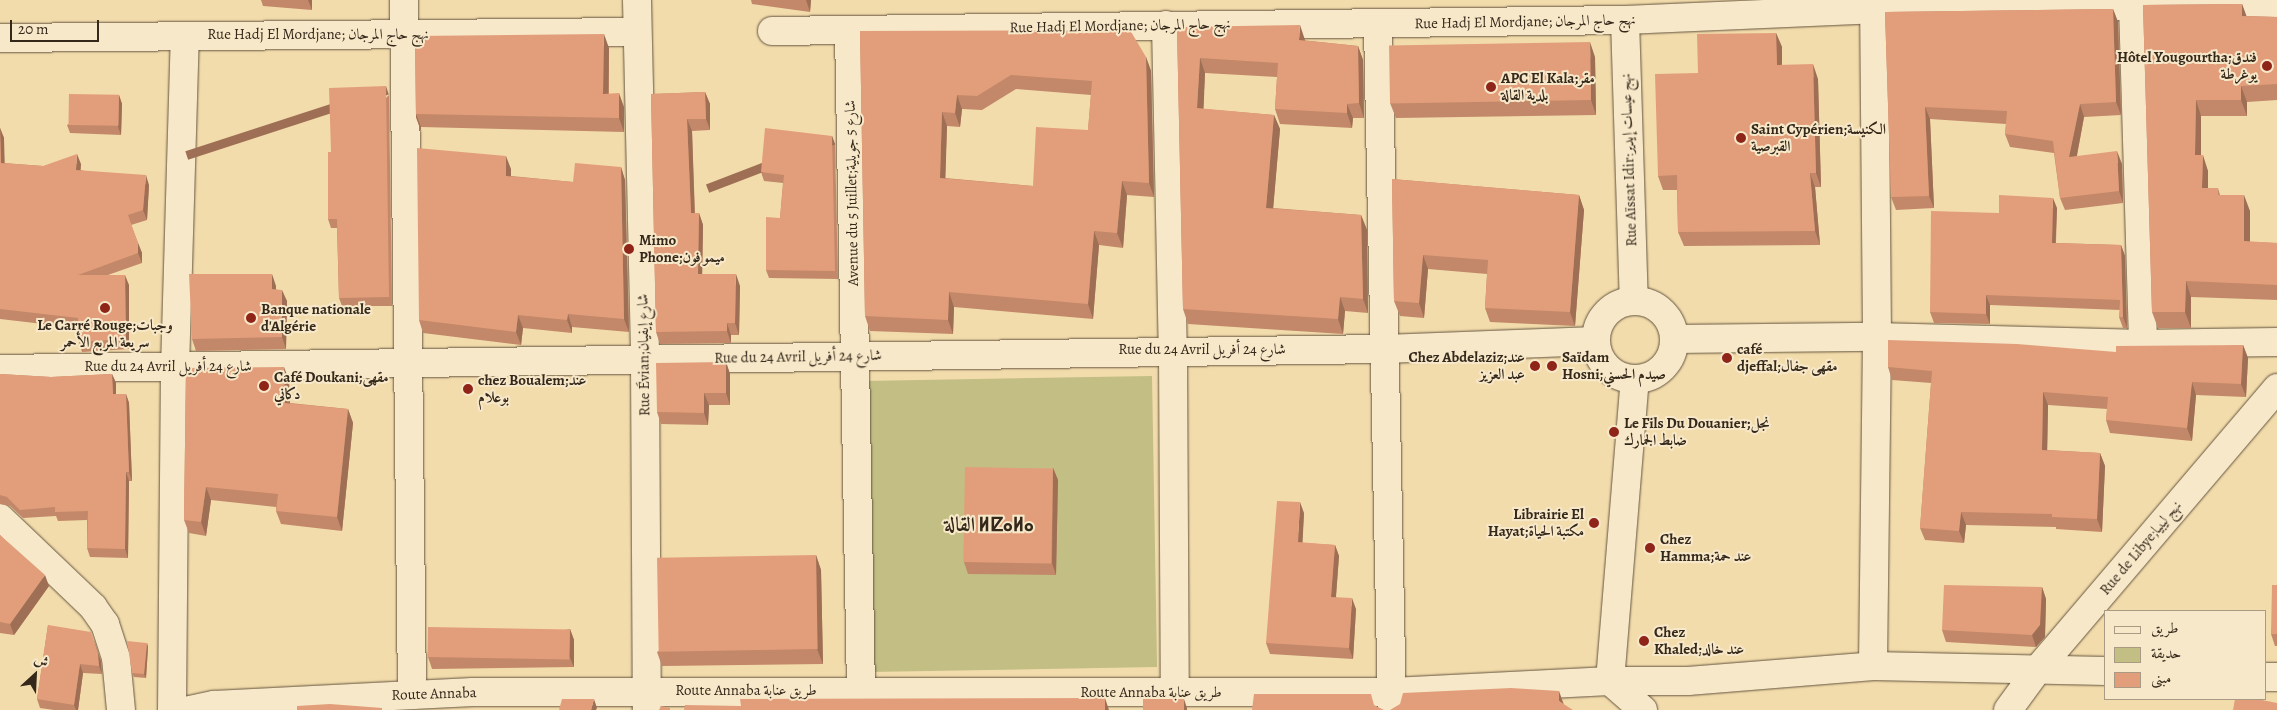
<!DOCTYPE html>
<html>
<head>
<meta charset="utf-8">
<style>
  body { margin:0 }
  #map { position:relative; width:2277px; height:710px; overflow:hidden; background:#f3dcac; font-family:Alegreya,Amiri,"Noto Sans Tifinagh",serif }
  div>[style] { position:absolute }
  .green>* { inset:0; background:#c2be84; transform-origin:0 0 }
  .roads { filter:drop-shadow(0 0 1px #64553f) drop-shadow(0 0 1px #64553f) }
  .street>* { height:28px; margin:-14px; padding:0 14px; transform-origin:14px; border-radius:14px; background:#f7e8c9 }
  .secondary>* { height:28px; margin:-14px; padding:0 14px; transform-origin:14px; border-radius:14px; background:#f7e8c9 }
  .secondary>.ring { margin:-14px; padding:0; box-sizing:content-box; background:none; border:28px solid #f7e8c9; border-radius:50% }
  .wall>* { inset:0; background:#c28869 }
  .shaded-wall>* { inset:0; background:#9e6f55; transform-origin:0 0 }
  .building>* { inset:0; background:#e29e7a; transform-origin:0 0 }
  .dots>* { width:14px; height:14px; translate:-50% -50%; box-sizing:border-box; border:2px solid #f7e8c9; border-radius:50% }
  span { translate:-50% -50%; white-space:nowrap; text-align:center; line-height:1.15; -webkit-text-stroke:4px #f7e8c9; paint-order:stroke }
  .street-label { font-size:15px; color:#34281b }
  .poi-label { font-size:15px; color:#34281b; font-weight:700 }
  .right { translate:-100% -50%; text-align:right }
  .left { translate:0 -50%; text-align:left }
  .district-label { font-size:20px; color:#34281b; font-weight:700 }
  .legend { position:absolute; left:2104px; top:610px; width:162px; height:90px; box-sizing:border-box; background:#f7e8c9; border:1px solid #a99b83; margin:0; padding:6px 9px; list-style:none; font-size:15px; color:#34281b }
  .legend li { display:flex; align-items:center; gap:10px; height:25px }
  .legend b { width:25px; border:1px solid #a99b83 }
  .north { position:absolute; left:10px; top:650px; width:50px; height:50px; -webkit-text-stroke:4px #f7e8c9; paint-order:stroke; rotate:25deg; font-size:14px; font-weight:700; line-height:20px; text-align:center; color:#34281b }
  .north::after { content:''; display:block; margin:auto; width:18px; height:22px; background:#34281b; clip-path:polygon(50% 0,100% 100%,50% 72%,0 100%) }
  .scale { position:absolute; left:10px; top:20px; width:89px; height:22px; box-sizing:border-box; border:2px solid #34281b; border-top:0; padding-left:6px; font-size:15px; line-height:18px; white-space:nowrap; color:#34281b; -webkit-text-stroke:4px #f7e8c9; paint-order:stroke }
</style>
</head>
<body>
<div id="map">
  <div class="green">
    <i style="left:1152px;top:376px;width:291px;height:289px;rotate:89deg"></i>
  </div>
  <div class="roads">
    <div class="street">
      <i style="left:404px;top:0;width:695px;rotate:89.34deg"></i>
      <i style="left:637px;top:0;width:361px;rotate:88.7deg"></i>
      <i style="left:645px;top:361px;width:349px;rotate:89.7deg"></i>
      <i style="left:2133px;top:5px;width:339px;rotate:88.3deg"></i>
      <i style="left:1625px;top:20px;width:280px;rotate:88.2deg"></i>
      <i style="left:1166px;top:25px;width:325px;rotate:88.8deg"></i>
      <i style="left:1173px;top:350px;width:343px;rotate:89.7deg"></i>
      <i style="left:1378px;top:25px;width:685px;rotate:88.83deg"></i>
      <i style="left:849px;top:30px;width:661px;rotate:88.96deg"></i>
      <i style="left:1873px;top:666px;width:329px;rotate:-89.3deg"></i>
      <i style="left:1877px;top:337px;width:328px;rotate:-90.5deg"></i>
      <i style="left:1610px;top:681px;width:303px;rotate:-85.3deg"></i>
      <i style="left:172px;top:710px;width:342px;rotate:-89.5deg"></i>
      <i style="left:175px;top:368px;width:332px;rotate:-88.3deg"></i>
    </div>
    <div class="secondary">
      <i style="left:772px;top:31px;width:853px;rotate:-0.74deg"></i>
      <i style="left:1625px;top:20px;width:249px;rotate:-2.5deg"></i>
      <i style="left:1874px;top:9px;width:403px;rotate:-0.7deg"></i>
      <i style="left:0;top:38px;width:636px;rotate:-0.54deg"></i>
      <i class="ring" style="left:1596px;top:301px;width:50px;height:50px"></i>
      <i style="left:1674px;top:339px;width:203px;rotate:-0.6deg"></i>
      <i style="left:1877px;top:337px;width:266px;rotate:1.5deg"></i>
      <i style="left:2143px;top:344px;width:134px;rotate:-0.9deg"></i>
      <i style="left:0;top:369px;width:1385px;rotate:-0.83deg"></i>
      <i style="left:1385px;top:349px;width:210px;rotate:-2.2deg"></i>
      <i style="left:0;top:518px;width:129px;rotate:43.7deg"></i>
      <i style="left:93px;top:607px;width:21px;rotate:55deg"></i>
      <i style="left:105px;top:624px;width:36px;rotate:72deg"></i>
      <i style="left:116px;top:658px;width:52px;rotate:84.5deg"></i>
      <i style="left:2266px;top:677px;width:11px"></i>
      <i style="left:1610px;top:681px;width:78px"></i>
      <i style="left:1688px;top:681px;width:186px;rotate:-4.6deg"></i>
      <i style="left:1873px;top:666px;width:233px;rotate:1.2deg"></i>
      <i style="left:190px;top:710px;width:25px;rotate:-12deg"></i>
      <i style="left:214px;top:705px;width:259px;rotate:-2.9deg"></i>
      <i style="left:473px;top:692px;width:919px"></i>
      <i style="left:1392px;top:692px;width:218px;rotate:-2.9deg"></i>
      <i style="left:1610px;top:681px;width:44px;rotate:41.3deg"></i>
      <i style="left:2008px;top:710px;width:51px;rotate:-53.8deg"></i>
      <i style="left:2038px;top:669px;width:369px;rotate:-49.6deg"></i>
    </div>
  </div>
  <div class="wall">
    <i style="clip-path:polygon(261px 0,312px 0,312px 10px,263px 6px)"></i>
    <i style="clip-path:polygon(751px 0,811px 0,810px 12px,752px 4px)"></i>
    <i style="clip-path:polygon(2242px 4px,2246px 16px,2277px 17px,2277px 100px,2247px 102px,2247px 116px,2201px 116px,2201px 155px,2208px 171px,2208px 188px,2218px 188px,2220px 195px,2250px 211px,2250px 242px,2277px 243px,2277px 300px,2191px 297px,2191px 328px,2158px 328px,2152px 312px,2143px 5px)"></i>
    <i style="clip-path:polygon(2113px 9px,2118px 22px,2121px 115px,2084px 117px,2077px 156px,2122px 164px,2123px 203px,2065px 210px,2060px 198px,2054px 153px,2010px 147px,2005px 134px,2006px 124px,1930px 119px,1934px 208px,1896px 210px,1891px 197px,1885px 12px)"></i>
    <i style="clip-path:polygon(1177px 27px,1358px 46px,1363px 60px,1364px 118px,1353px 118px,1352px 128px,1280px 124px,1275px 109px,1277px 77px,1205px 73px,1203px 109px,1274px 115px,1280px 129px,1273px 208px,1361px 215px,1367px 230px,1368px 313px,1345px 311px,1343px 334px,1188px 324px,1183px 309px)"></i>
    <i style="clip-path:polygon(evenodd,860px 31px,1146px 57px,1151px 71px,1154px 197px,1127px 195px,1123px 248px,1099px 245px,1093px 319px,954px 307px,953px 334px,870px 331px,865px 316px,860px 31px,1016px 89px,1091px 95px,1088px 130px,1033px 186px,945px 178px,947px 126px,960px 127px,962px 109px,982px 110px,1016px 89px)"></i>
    <i style="clip-path:polygon(1776px 33px,1782px 47px,1782px 65px,1818px 79px,1821px 187px,1815px 187px,1820px 245px,1684px 246px,1678px 232px,1677px 190px,1663px 190px,1658px 176px)"></i>
    <i style="clip-path:polygon(415px 36px,609px 48px,609px 94px,624px 107px,624px 132px,421px 127px,421px 131px,416px 117px)"></i>
    <i style="clip-path:polygon(1595px 57px,1596px 115px,1396px 118px,1390px 103px)"></i>
    <i style="clip-path:polygon(705px 92px,710px 104px,710px 130px,692px 131px,695px 213px,699px 213px,703px 225px,702px 274px,740px 286px,739px 335px,731px 335px,731px 343px,660px 344px,656px 332px,651px 94px)"></i>
    <i style="clip-path:polygon(119px 95px,122px 104px,121px 135px,70px 133px,67px 125px)"></i>
    <i style="clip-path:polygon(389px 95px,392px 306px,342px 306px,339px 298px,337px 228px,331px 228px,328px 219px,331px 152px)"></i>
    <i style="clip-path:polygon(0 128px,4px 138px,4px 163px,43px 166px,81px 164px,80px 170px,149px 185px,147px 220px,131px 225px,142px 253px,142px 263px,108px 275px,129px 285px,129px 349px,82px 352px,79px 342px,78px 328px,0 319px)"></i>
    <i style="clip-path:polygon(832px 136px,835px 144px,838px 279px,769px 278px,766px 270px,780px 218px,783px 183px,764px 181px,761px 172px)"></i>
    <i style="clip-path:polygon(621px 167px,625px 180px,629px 332px,572px 327px,572px 333px,523px 328px,521px 345px,423px 333px,419px 320px,511px 169px,511px 176px,573px 182px)"></i>
    <i style="clip-path:polygon(1392px 179px,1579px 195px,1584px 210px,1575px 326px,1490px 322px,1485px 308px,1487px 274px,1428px 269px,1424px 318px,1400px 316px,1394px 301px)"></i>
    <i style="clip-path:polygon(2057px 208px,2056px 243px,2121px 245px,2125px 256px,2127px 328px,2123px 328px,2119px 317px,2120px 310px,1990px 305px,1990px 324px,1934px 323px,1930px 312px,1999px 213px)"></i>
    <i style="clip-path:polygon(276px 286px,276px 289px,287px 301px,286px 349px,196px 351px,192px 339px)"></i>
    <i style="clip-path:polygon(2243px 345px,2248px 358px,2246px 397px,2196px 395px,2192px 441px,2110px 433px,2106px 420px,2107px 409px,2048px 405px,2047px 450px,2100px 453px,2105px 466px,2102px 532px,2056px 529px,2056px 527px,1966px 525px,1964px 543px,1925px 540px,1920px 528px,1931px 383px,1892px 380px,1888px 367px,2116px 352px)"></i>
    <i style="clip-path:polygon(726px 362px,730px 374px,730px 405px,709px 405px,708px 425px,661px 424px,657px 412px)"></i>
    <i style="clip-path:polygon(186px 368px,289px 380px,290px 403px,348px 409px,353px 423px,342px 531px,281px 524px,276px 511px,276px 507px,211px 500px,206px 536px,189px 533px,184px 520px)"></i>
    <i style="clip-path:polygon(0 374px,51px 377px,112px 374px,116px 383px,116px 394px,126px 394px,129px 403px,132px 481px,129px 481px,128px 558px,90px 557px,87px 548px,87px 520px,58px 521px,56px 516px,23px 518px,10px 506px,0 504px)"></i>
    <i style="clip-path:polygon(1053px 468px,1058px 480px,1056px 575px,968px 574px,964px 562px)"></i>
    <i style="clip-path:polygon(1304px 513px,1302px 543px,1335px 545px,1339px 556px,1336px 597px,1356px 609px,1353px 659px,1270px 654px,1266px 643px)"></i>
    <i style="clip-path:polygon(0 535px,49px 586px,14px 635px,0 633px)"></i>
    <i style="clip-path:polygon(816px 555px,821px 570px,823px 664px,662px 666px,657px 652px)"></i>
    <i style="clip-path:polygon(2277px 585px,2277px 646px,2275px 646px,2271px 634px)"></i>
    <i style="clip-path:polygon(2042px 587px,2046px 599px,2045px 637px,2036px 647px,1946px 642px,1942px 630px)"></i>
    <i style="clip-path:polygon(48px 625px,101px 661px,102px 674px,83px 673px,78px 710px,54px 710px,40px 708px,37px 699px)"></i>
    <i style="clip-path:polygon(570px 629px,574px 640px,574px 667px,432px 669px,428px 657px)"></i>
    <i style="clip-path:polygon(147px 643px,148px 647px,146px 678px,134px 677px,132px 673px)"></i>
  </div>
  <div class="shaded-wall">
    <i style="clip-path:polygon(308px 0,312px 0,312px 10px)"></i>
    <i style="clip-path:polygon(806px 0,811px 0,810px 12px)"></i>
    <i style="clip-path:polygon(2242px 4px,2248px 20px,2242px 16px)"></i>
    <i style="clip-path:polygon(2113px 9px,2118px 22px,2121px 115px,2116px 102px)"></i>
    <i style="clip-path:polygon(1300px 25px,1305px 40px,1304px 55px,1299px 40px)"></i>
    <i style="clip-path:polygon(1776px 33px,1782px 47px,1782px 79px,1777px 65px)"></i>
    <i style="clip-path:polygon(604px 34px,609px 48px,608px 108px,603px 94px)"></i>
    <i style="clip-path:polygon(1590px 42px,1595px 57px,1596px 115px,1591px 100px)"></i>
    <i style="clip-path:polygon(1358px 46px,1363px 60px,1364px 118px,1359px 103px)"></i>
    <i style="clip-path:polygon(1146px 57px,1151px 71px,1154px 197px,1149px 183px)"></i>
    <i style="clip-path:polygon(1200px 58px,1205px 73px,1203px 123px,1197px 108px)"></i>
    <i style="clip-path:polygon(1813px 64px,1818px 79px,1821px 187px,1816px 173px)"></i>
    <i style="left:386px;top:86px;width:9px;height:211px;rotate:72deg"></i>
    <i style="clip-path:polygon(2241px 86px,2247px 102px,2247px 116px,2241px 100px)"></i>
    <i style="clip-path:polygon(705px 92px,710px 104px,710px 130px,706px 119px)"></i>
    <i style="clip-path:polygon(619px 93px,624px 107px,624px 132px,619px 118px)"></i>
    <i style="clip-path:polygon(119px 95px,122px 104px,121px 135px,118px 127px)"></i>
    <i style="clip-path:polygon(957px 95px,962px 109px,960px 127px,955px 113px)"></i>
    <i style="clip-path:polygon(2196px 100px,2201px 116px,2201px 171px,2195px 155px)"></i>
    <i style="clip-path:polygon(1347px 104px,1353px 118px,1352px 128px,1347px 113px)"></i>
    <i style="clip-path:polygon(2080px 104px,2084px 117px,2074px 170px,2069px 157px)"></i>
    <i style="clip-path:polygon(1925px 107px,1930px 119px,1934px 208px,1929px 196px)"></i>
    <i style="clip-path:polygon(942px 112px,947px 126px,945px 192px,940px 178px)"></i>
    <i style="clip-path:polygon(416px 114px,421px 127px,421px 131px,416px 117px)"></i>
    <i style="clip-path:polygon(1274px 115px,1280px 129px,1272px 222px,1266px 208px)"></i>
    <i style="clip-path:polygon(687px 119px,692px 131px,695px 225px,691px 213px)"></i>
    <i style="clip-path:polygon(0 128px,4px 138px,5px 173px,1px 163px)"></i>
    <i style="left:832px;top:136px;width:9px;height:135px;rotate:69deg"></i>
    <i style="clip-path:polygon(2117px 151px,2122px 164px,2123px 203px,2119px 191px)"></i>
    <i style="clip-path:polygon(77px 154px,81px 164px,80px 180px,76px 170px)"></i>
    <i style="clip-path:polygon(2203px 155px,2208px 171px,2208px 204px,2202px 188px)"></i>
    <i style="clip-path:polygon(506px 156px,511px 169px,511px 189px,506px 176px)"></i>
    <i style="clip-path:polygon(621px 167px,625px 180px,629px 332px,624px 319px)"></i>
    <i style="clip-path:polygon(1810px 173px,1815px 187px,1820px 245px,1815px 231px)"></i>
    <i style="clip-path:polygon(146px 175px,149px 185px,147px 220px,143px 210px)"></i>
    <i style="clip-path:polygon(1122px 181px,1127px 195px,1123px 248px,1117px 233px)"></i>
    <i style="clip-path:polygon(1579px 195px,1584px 210px,1575px 326px,1570px 312px)"></i>
    <i style="clip-path:polygon(2244px 195px,2250px 211px,2250px 257px,2244px 241px)"></i>
    <i style="clip-path:polygon(2053px 198px,2057px 208px,2055px 254px,2052px 243px)"></i>
    <i style="clip-path:polygon(699px 213px,703px 225px,702px 286px,698px 274px)"></i>
    <i style="clip-path:polygon(1361px 215px,1367px 230px,1368px 313px,1363px 299px)"></i>
    <i style="clip-path:polygon(1094px 231px,1099px 245px,1093px 319px,1088px 304px)"></i>
    <i style="clip-path:polygon(138px 243px,142px 253px,142px 263px,138px 253px)"></i>
    <i style="clip-path:polygon(2121px 245px,2125px 256px,2127px 328px,2123px 317px)"></i>
    <i style="clip-path:polygon(1423px 255px,1428px 269px,1424px 318px,1419px 303px)"></i>
    <i style="clip-path:polygon(272px 274px,276px 286px,276px 301px,272px 289px)"></i>
    <i style="clip-path:polygon(736px 274px,740px 286px,739px 335px,735px 323px)"></i>
    <i style="clip-path:polygon(125px 275px,129px 285px,129px 349px,126px 339px)"></i>
    <i style="clip-path:polygon(2186px 281px,2191px 297px,2191px 328px,2185px 312px)"></i>
    <i style="clip-path:polygon(282px 290px,287px 301px,286px 349px,282px 337px)"></i>
    <i style="clip-path:polygon(949px 292px,954px 307px,953px 334px,948px 320px)"></i>
    <i style="clip-path:polygon(1986px 295px,1990px 305px,1990px 324px,1986px 314px)"></i>
    <i style="clip-path:polygon(1340px 297px,1345px 311px,1343px 334px,1338px 319px)"></i>
    <i style="clip-path:polygon(568px 314px,572px 327px,572px 333px,567px 320px)"></i>
    <i style="clip-path:polygon(518px 315px,523px 328px,521px 345px,516px 332px)"></i>
    <i style="clip-path:polygon(727px 323px,731px 335px,731px 343px,727px 331px)"></i>
    <i style="clip-path:polygon(2243px 345px,2248px 358px,2246px 397px,2241px 384px)"></i>
    <i style="clip-path:polygon(726px 362px,730px 374px,730px 405px,726px 393px)"></i>
    <i style="clip-path:polygon(284px 367px,289px 380px,290px 417px,285px 403px)"></i>
    <i style="clip-path:polygon(112px 374px,116px 383px,116px 403px,113px 394px)"></i>
    <i style="clip-path:polygon(2192px 382px,2196px 395px,2192px 441px,2187px 428px)"></i>
    <i style="clip-path:polygon(2043px 392px,2048px 405px,2047px 463px,2042px 450px)"></i>
    <i style="clip-path:polygon(704px 393px,709px 405px,708px 425px,704px 413px)"></i>
    <i style="clip-path:polygon(126px 394px,129px 403px,132px 481px,129px 472px)"></i>
    <i style="clip-path:polygon(348px 409px,353px 423px,342px 531px,337px 517px)"></i>
    <i style="clip-path:polygon(2100px 453px,2105px 466px,2102px 532px,2097px 519px)"></i>
    <i style="clip-path:polygon(1053px 468px,1058px 480px,1056px 575px,1052px 563px)"></i>
    <i style="clip-path:polygon(126px 472px,129px 481px,128px 558px,125px 549px)"></i>
    <i style="clip-path:polygon(206px 487px,211px 500px,206px 536px,201px 522px)"></i>
    <i style="clip-path:polygon(1300px 502px,1304px 513px,1302px 553px,1298px 542px)"></i>
    <i style="clip-path:polygon(1961px 512px,1966px 525px,1964px 543px,1959px 531px)"></i>
    <i style="clip-path:polygon(1335px 545px,1339px 556px,1335px 608px,1331px 597px)"></i>
    <i style="clip-path:polygon(816px 555px,821px 570px,823px 664px,817px 649px)"></i>
    <i style="clip-path:polygon(45px 575px,49px 586px,14px 635px,10px 624px)"></i>
    <i style="clip-path:polygon(2042px 587px,2046px 599px,2045px 637px,2036px 647px,2032px 635px)"></i>
    <i style="clip-path:polygon(1352px 598px,1356px 609px,1353px 659px,1349px 648px)"></i>
    <i style="clip-path:polygon(570px 629px,574px 640px,574px 667px,569px 656px)"></i>
    <i style="clip-path:polygon(94px 640px,101px 661px,102px 674px,99px 666px)"></i>
    <i style="clip-path:polygon(147px 643px,148px 647px,146px 678px,144px 674px)"></i>
    <i style="clip-path:polygon(80px 664px,83px 673px,78px 710px,76px 710px,74px 705px)"></i>
    <i style="clip-path:polygon(1559px 691px,1564px 705px,1559px 701px)"></i>
    <i style="clip-path:polygon(1105px 698px,1109px 710px,1105px 710px)"></i>
    <i style="clip-path:polygon(594px 699px,597px 708px,596px 710px,591px 710px)"></i>
    <i style="clip-path:polygon(1184px 699px,1187px 708px,1187px 710px,1184px 710px)"></i>
  </div>
  <div class="building">
    <i style="clip-path:polygon(2242px 4px,2242px 16px,2277px 17px,2277px 84px,2241px 86px,2241px 100px,2196px 100px,2195px 155px,2203px 155px,2202px 188px,2218px 188px,2218px 195px,2244px 195px,2244px 241px,2277px 243px,2277px 285px,2186px 281px,2185px 312px,2152px 312px,2143px 5px)"></i>
    <i style="clip-path:polygon(2113px 9px,2116px 102px,2080px 104px,2069px 157px,2117px 151px,2119px 191px,2060px 198px,2053px 141px,2005px 134px,2007px 111px,1925px 107px,1929px 196px,1891px 197px,1885px 12px)"></i>
    <i style="clip-path:polygon(1300px 25px,1299px 40px,1358px 46px,1359px 103px,1347px 104px,1347px 113px,1275px 109px,1278px 63px,1200px 58px,1197px 108px,1274px 115px,1266px 208px,1361px 215px,1363px 299px,1340px 297px,1338px 319px,1183px 309px,1177px 27px)"></i>
    <i style="clip-path:polygon(evenodd,1130px 30px,1146px 57px,1149px 183px,1122px 181px,1117px 233px,1094px 231px,1088px 304px,949px 292px,948px 320px,865px 316px,860px 31px,1130px 30px,1011px 75px,1092px 81px,1088px 130px,1036px 127px,1033px 186px,940px 178px,942px 112px,955px 113px,957px 95px,977px 96px,1011px 75px)"></i>
    <i style="clip-path:polygon(1776px 33px,1777px 65px,1813px 64px,1816px 173px,1810px 173px,1815px 231px,1678px 232px,1677px 175px,1658px 176px,1655px 74px,1698px 73px,1697px 34px)"></i>
    <i style="clip-path:polygon(604px 34px,603px 94px,619px 93px,619px 118px,416px 114px,416px 117px,415px 36px)"></i>
    <i style="left:1590px;top:42px;width:58px;height:201px;rotate:89deg"></i>
    <i style="clip-path:polygon(386px 86px,389px 297px,339px 298px,337px 219px,328px 219px,328px 152px,331px 152px,329px 88px)"></i>
    <i style="clip-path:polygon(705px 92px,706px 119px,687px 119px,691px 213px,699px 213px,698px 274px,736px 274px,735px 323px,727px 323px,727px 331px,656px 332px,651px 94px)"></i>
    <i style="left:69px;top:94px;width:50px;height:31px;rotate:1deg"></i>
    <i style="clip-path:polygon(0 128px,1px 163px,43px 166px,77px 154px,76px 170px,146px 175px,143px 210px,128px 215px,138px 243px,138px 253px,78px 275px,125px 275px,126px 339px,79px 342px,78px 318px,0 309px)"></i>
    <i style="clip-path:polygon(765px 128px,832px 136px,835px 271px,766px 270px,766px 217px,780px 218px,784px 175px,761px 172px)"></i>
    <i style="clip-path:polygon(417px 148px,506px 156px,506px 176px,573px 182px,575px 163px,621px 167px,624px 319px,568px 314px,567px 320px,518px 315px,516px 332px,419px 320px)"></i>
    <i style="clip-path:polygon(1392px 179px,1579px 195px,1570px 312px,1485px 308px,1488px 260px,1423px 255px,1419px 303px,1394px 301px)"></i>
    <i style="clip-path:polygon(1999px 195px,2053px 198px,2052px 243px,2121px 245px,2123px 317px,2119px 317px,2120px 300px,1986px 295px,1986px 314px,1930px 312px,1931px 211px,1999px 213px)"></i>
    <i style="clip-path:polygon(189px 274px,272px 274px,272px 289px,282px 290px,282px 337px,192px 339px)"></i>
    <i style="clip-path:polygon(1888px 340px,2017px 344px,2116px 352px,2116px 346px,2243px 345px,2241px 384px,2192px 382px,2187px 428px,2106px 420px,2108px 397px,2043px 392px,2042px 450px,2100px 453px,2097px 519px,2052px 517px,2052px 514px,1961px 512px,1959px 531px,1920px 528px,1932px 371px,1888px 367px)"></i>
    <i style="clip-path:polygon(726px 362px,726px 393px,704px 393px,704px 413px,657px 412px,656px 363px)"></i>
    <i style="clip-path:polygon(284px 367px,285px 403px,348px 409px,337px 517px,276px 511px,278px 494px,206px 487px,201px 522px,184px 520px,186px 368px)"></i>
    <i style="clip-path:polygon(0 374px,51px 377px,112px 374px,113px 394px,126px 394px,129px 472px,126px 472px,125px 549px,87px 548px,88px 511px,55px 512px,55px 507px,20px 510px,7px 497px,0 495px)"></i>
    <i style="left:965px;top:467px;width:88px;height:95px;rotate:1deg"></i>
    <i style="clip-path:polygon(1277px 501px,1300px 502px,1298px 542px,1335px 545px,1331px 597px,1352px 598px,1349px 648px,1266px 643px)"></i>
    <i style="clip-path:polygon(0 535px,45px 575px,10px 624px,0 622px)"></i>
    <i style="left:816px;top:555px;width:94px;height:159px;rotate:89deg"></i>
    <i style="clip-path:polygon(1944px 585px,2042px 587px,2040px 625px,2032px 635px,1942px 630px)"></i>
    <i style="clip-path:polygon(2272px 585px,2277px 585px,2277px 634px,2271px 634px)"></i>
    <i style="clip-path:polygon(48px 625px,91px 632px,98px 653px,99px 666px,80px 664px,74px 705px,37px 699px)"></i>
    <i style="left:428px;top:627px;width:142px;height:30px;rotate:1deg"></i>
    <i style="clip-path:polygon(127px 641px,147px 643px,144px 674px,132px 673px)"></i>
    <i style="clip-path:polygon(1511px 688px,1559px 691px,1559px 701px,1573px 710px,1390px 710px,1400px 704px,1403px 693px)"></i>
    <i style="clip-path:polygon(1254px 694px,1371px 694px,1374px 705px,1384px 710px,1252px 710px)"></i>
    <i style="clip-path:polygon(1105px 698px,1105px 710px,684px 710px,685px 705px,741px 706px,740px 699px)"></i>
    <i style="clip-path:polygon(562px 699px,594px 699px,591px 710px,559px 710px)"></i>
    <i style="left:1143px;top:699px;width:41px;height:11px"></i>
    <i style="clip-path:polygon(2235px 699px,2257px 699px,2277px 703px,2277px 710px,2233px 710px)"></i>
    <i style="clip-path:polygon(330px 704px,382px 708px,382px 710px,297px 710px,297px 706px)"></i>
    <i style="clip-path:polygon(661px 706px,670px 708px,670px 710px,659px 710px)"></i>
  </div>
  <div class="dots">
    <i style="left:2267px;top:66px;background:#8f2418"></i>
    <i style="left:1491px;top:87px;background:#8f2418"></i>
    <i style="left:1741px;top:138px;background:#8f2418"></i>
    <i style="left:629px;top:249px;background:#8f2418"></i>
    <i style="left:105px;top:308px;background:#8f2418"></i>
    <i style="left:251px;top:318px;background:#8f2418"></i>
    <i style="left:1727px;top:358px;background:#8f2418"></i>
    <i style="left:1535px;top:366px;background:#8f2418"></i>
    <i style="left:1552px;top:366px;background:#8f2418"></i>
    <i style="left:264px;top:386px;background:#8f2418"></i>
    <i style="left:468px;top:389px;background:#8f2418"></i>
    <i style="left:1614px;top:432px;background:#8f2418"></i>
    <i style="left:1594px;top:523px;background:#8f2418"></i>
    <i style="left:1650px;top:548px;background:#8f2418"></i>
    <i style="left:1644px;top:641px;background:#8f2418"></i>
  </div>
  <div class="street-label">
    <span style="left:1525px;top:22px;rotate:-1deg">Rue Hadj El Mordjane; نهج حاج المرجان</span>
    <span style="left:1120px;top:26px;rotate:-1deg">Rue Hadj El Mordjane; نهج حاج المرجان</span>
    <span style="left:318px;top:35px">Rue Hadj El Mordjane; نهج حاج المرجان</span>
    <span style="left:1629px;top:160px;rotate:-92deg">Rue Aïssat Idir;نهج عيسات إيدير</span>
    <span style="left:852px;top:193px;rotate:-91deg">Avenue du 5 Juillet;شارع 5 جويلية</span>
    <span style="left:1202px;top:350px">Rue du 24 Avril شارع 24 أفريل</span>
    <span style="left:644px;top:355px;rotate:-91deg">Rue Évian;شارع إيفيان</span>
    <span style="left:798px;top:357px;rotate:-1deg">Rue du 24 Avril شارع 24 أفريل</span>
    <span style="left:168px;top:367px">Rue du 24 Avril شارع 24 أفريل</span>
    <span style="left:2141px;top:548px;rotate:-50deg">Rue de Libye;نهج ليبيا</span>
    <span style="left:746px;top:691px">Route Annaba طريق عنابة</span>
    <span style="left:1151px;top:693px">Route Annaba طريق عنابة</span>
    <span style="left:434px;top:694px;rotate:-2deg">Route Annaba</span>
  </div>
  <div class="poi-label">
    <span class="right" style="left:2257px;top:66px">Hôtel Yougourtha;فندق<br>يوغرطة</span>
    <span class="left" style="left:1501px;top:87px">APC El Kala;مقر<br>بلدية القالة</span>
    <span class="left" style="left:1751px;top:138px">Saint Cypérien;الكنيسة<br>القبرصية</span>
    <span class="left" style="left:639px;top:249px">Mimo<br>Phone;ميمو فون</span>
    <span class="left" style="left:261px;top:318px">Banque nationale<br>d'Algérie</span>
    <span style="left:105px;top:334px">Le Carré Rouge;وجبات<br>سريعة المربع الأحمر</span>
    <span class="left" style="left:1737px;top:358px">café<br>djeffal;مقهى جفال</span>
    <span class="right" style="left:1525px;top:366px">Chez Abdelaziz;عند<br>عبد العزيز</span>
    <span class="left" style="left:1562px;top:366px">Saïdam<br>Hosni;صيدم الحسني</span>
    <span class="left" style="left:274px;top:386px">Café Doukani;مقهى<br>دكاني</span>
    <span class="left" style="left:478px;top:389px">chez Boualem;عند<br>بوعلام</span>
    <span class="left" style="left:1624px;top:432px">Le Fils Du Douanier;نجل<br>ضابط الجمارك</span>
    <span class="right" style="left:1584px;top:523px">Librairie El<br>Hayat;مكتبة الحياة</span>
    <span class="left" style="left:1660px;top:548px">Chez<br>Hamma;عند حمة</span>
    <span class="left" style="left:1654px;top:641px">Chez<br>Khaled;عند خالد</span>
  </div>
  <div class="district-label">
    <span style="left:989px;top:524px">القالة ⵍⵇⴰⵍⴰ</span>
  </div>
  <ul class="legend">
  <li><b style="height:6px;background:#f7e8c9"></b>طريق</li>
  <li><b style="height:14px;background:#c2be84"></b>حديقة</li>
  <li><b style="height:14px;background:#e29e7a"></b>مبنى</li>
  </ul>
  <div class="north">ش</div>
  <div class="scale">20 m</div>
</div>
</body>
</html>
